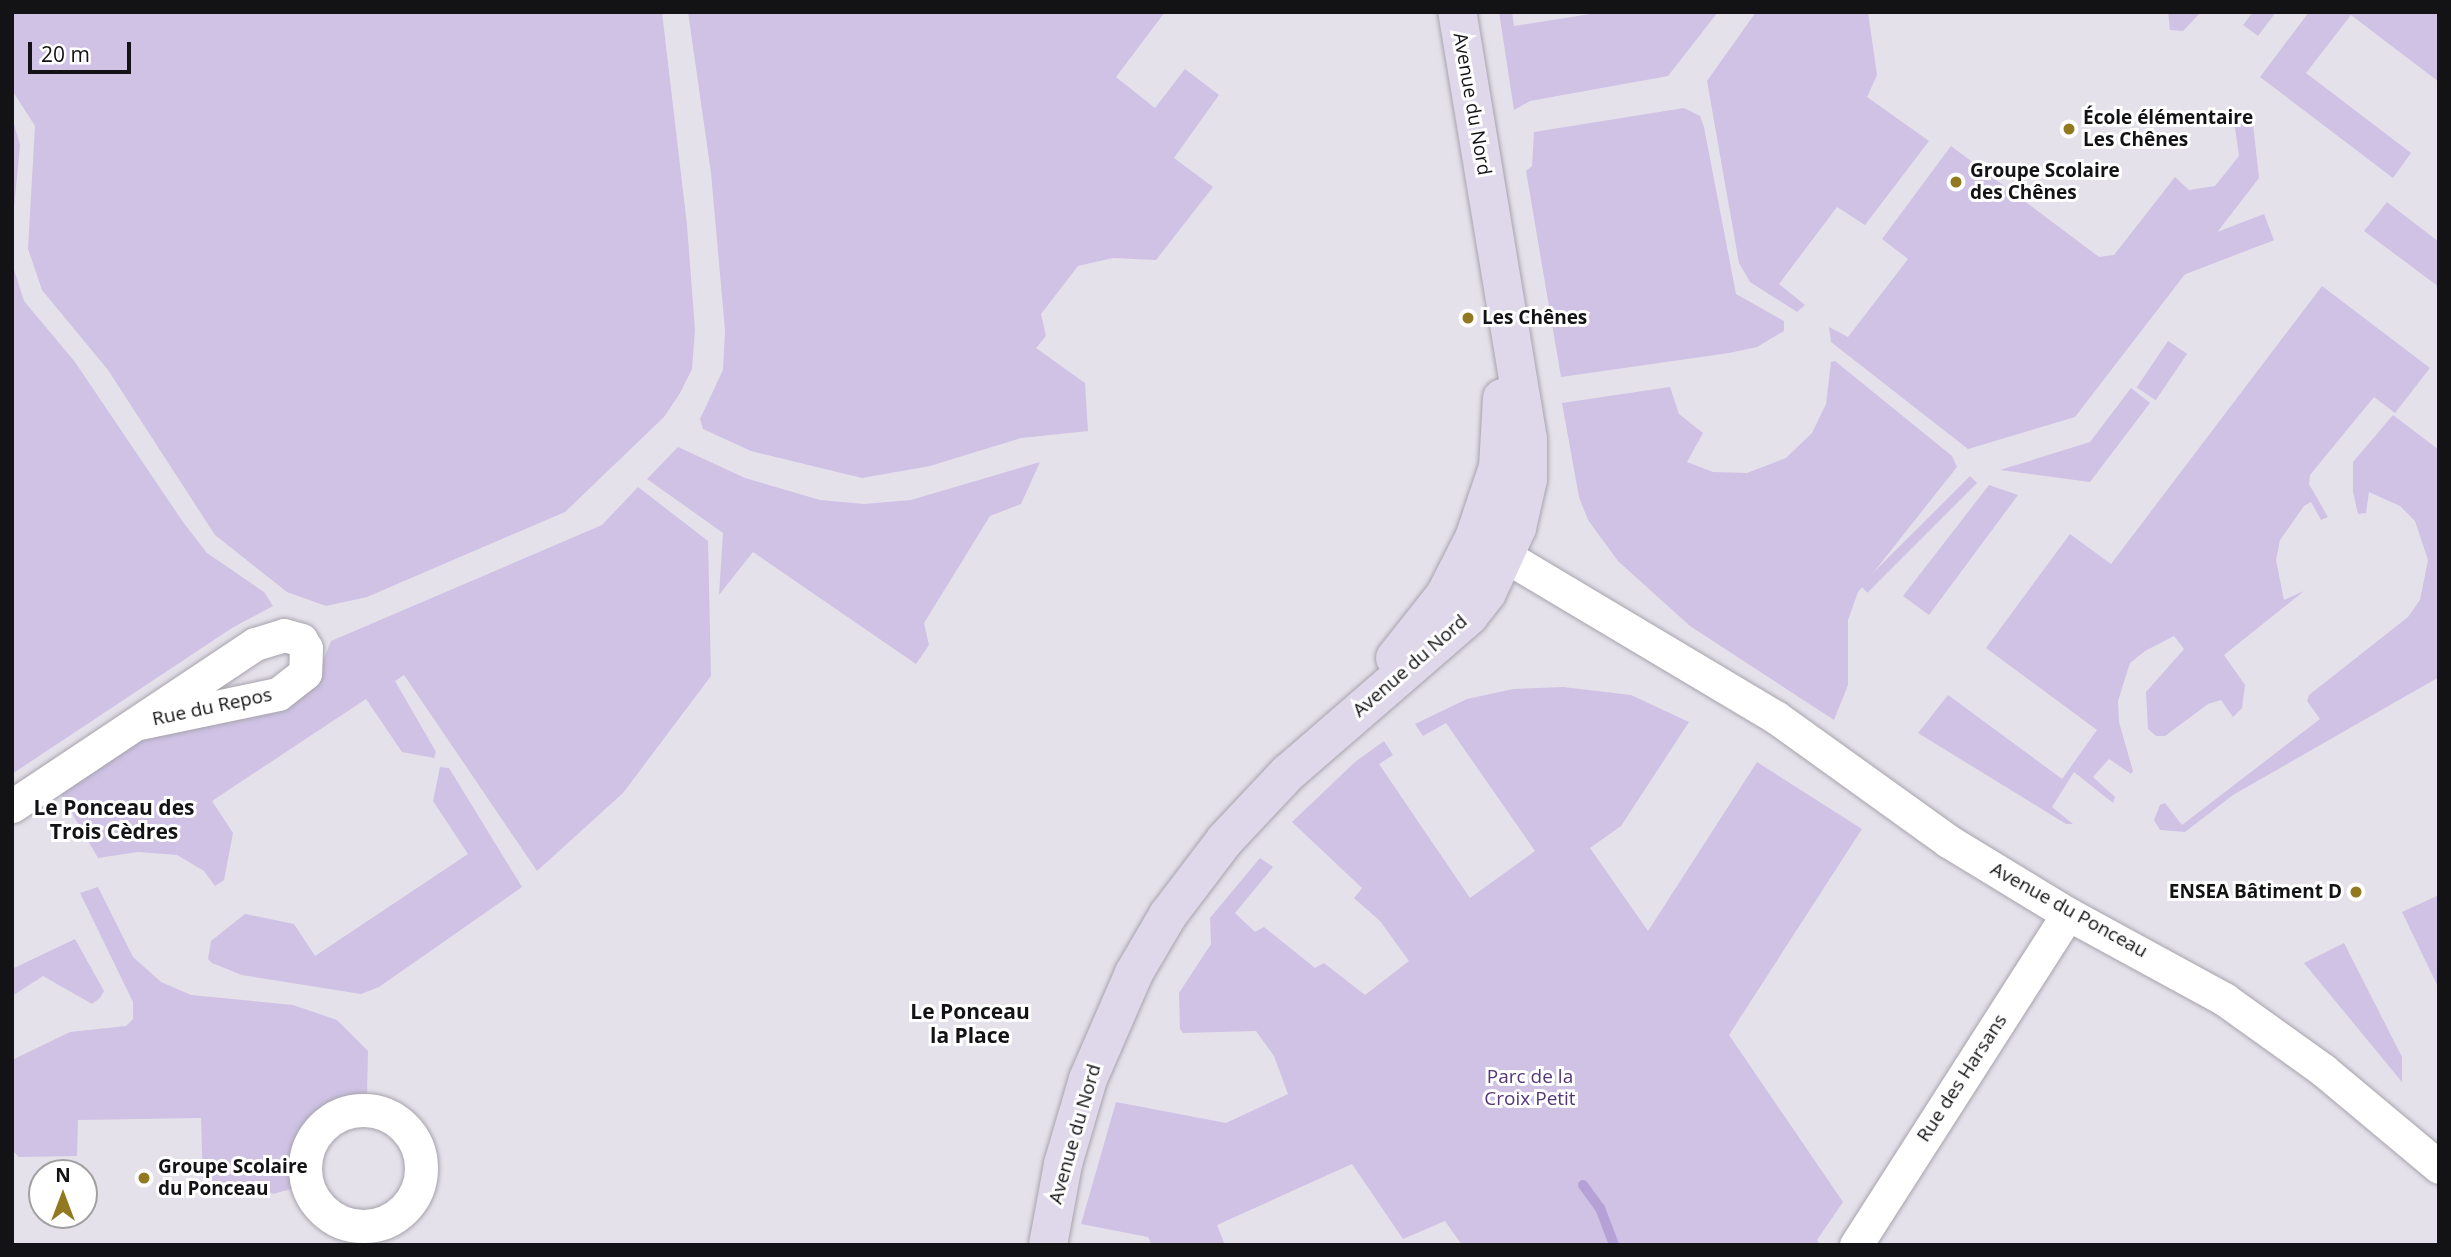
<!DOCTYPE html>
<html>
<head>
<meta charset="utf-8">
<style>
  body { margin:0 }
  #map { position:relative; width:2451px; height:1257px; overflow:hidden; background:#e5e1eb; font-family:"Open Sans",sans-serif }
  div>[style] { position:absolute }
  .green>* { inset:0; background:#cfc2e5; transform-origin:0 0 }
  .stream>* { height:10px; margin:-5px; padding:0 5px; transform-origin:5px; border-radius:5px; background:#b6a1d7 }
  .roads { filter:drop-shadow(0 0 2px #a6a3ac) drop-shadow(0 0 2px #a6a3ac) }
  .street>* { height:33px; margin:-16.5px; padding:0 16.5px; transform-origin:16.5px; border-radius:16.5px; background:#fff }
  .street>.ring { margin:-16.5px; padding:0; box-sizing:content-box; background:none; border:33px solid #fff; border-radius:50% }
  .secondary>* { height:38px; margin:-19px; padding:0 19px; transform-origin:19px; border-radius:19px; background:#dfd7ea }
  .dots>* { width:19px; height:19px; translate:-50% -50%; box-sizing:border-box; border:4px solid #fff; border-radius:50% }
  span { translate:-50% -50%; white-space:nowrap; text-align:center; line-height:1.15; -webkit-text-stroke:6px #fff; paint-order:stroke }
  .street-label { font-size:19px; color:#131215 }
  .poi-label { font-size:19px; color:#131215; font-weight:700 }
  .left { translate:0 -50%; text-align:left }
  .right { translate:-100% -50%; text-align:right }
  .park-label { font-size:19px; color:#533677 }
  .neighbourhood-label { font-size:21px; color:#131215; font-weight:700 }
  .frame { position:absolute; inset:0; border:14px solid #131215; pointer-events:none }
  .north { position:absolute; left:28px; top:1159px; width:70px; height:70px; box-sizing:border-box; background:#fff; border:2px solid #a1a0a1; border-radius:50%; rotate:0deg; font-size:19px; font-weight:700; line-height:28px; text-align:center; color:#131215 }
  .north::after { content:''; display:block; margin:auto; width:24px; height:32px; background:#927920; clip-path:polygon(50% 0,100% 100%,50% 72%,0 100%) }
  .scale { position:absolute; left:28px; top:42px; width:103px; height:32px; box-sizing:border-box; border:4px solid #131215; border-top:0; padding-left:9px; font-size:21px; line-height:24px; white-space:nowrap; color:#131215; -webkit-text-stroke:5px #fff; paint-order:stroke }
</style>
</head>
<body>
<div id="map">
  <div class="green">
    <i style="clip-path:polygon(12px 12px,662px 12px,687px 225px,695px 330px,692px 369px,680px 393px,664px 417px,565px 512px,367px 597px,326px 606px,287px 592px,215px 535px,108px 370px,42px 290px,28px 249px,35px 126px,12px 90px)"></i>
    <i style="clip-path:polygon(688px 12px,1165px 12px,1116px 77px,1155px 108px,1185px 69px,1219px 95px,1174px 158px,1213px 187px,1156px 260px,1113px 258px,1078px 266px,1041px 314px,1046px 336px,1036px 348px,1085px 383px,1088px 431px,1021px 438px,930px 466px,862px 478px,751px 451px,703px 429px,700px 419px,723px 370px,725px 330px,711px 173px)"></i>
    <i style="clip-path:polygon(1499px 12px,1512px 12px,1514px 26px,1603px 12px,1718px 12px,1668px 76px,1530px 101px,1514px 110px)"></i>
    <i style="clip-path:polygon(1756px 12px,1868px 12px,1877px 75px,1867px 97px,1929px 141px,1865px 225px,1837px 207px,1779px 284px,1805px 305px,1797px 312px,1750px 282px,1739px 263px,1707px 81px)"></i>
    <i style="clip-path:polygon(2168px 12px,2201px 12px,2183px 31px,2170px 30px)"></i>
    <i style="clip-path:polygon(2253px 12px,2276px 12px,2258px 36px,2243px 25px)"></i>
    <i style="clip-path:polygon(2309px 12px,2439px 12px,2439px 82px,2351px 15px,2306px 73px,2411px 153px,2393px 178px,2260px 77px)"></i>
    <i style="clip-path:polygon(1684px 108px,1700px 116px,1704px 127px,1736px 294px,1784px 321px,1784px 331px,1757px 347px,1729px 353px,1561px 377px,1526px 171px,1532px 166px,1534px 132px)"></i>
    <i style="clip-path:polygon(2237px 113px,2253px 124px,2259px 178px,2075px 417px,1968px 449px,1831px 342px,1829px 327px,1848px 337px,1908px 259px,1882px 239px,1951px 146px,2099px 257px,2114px 255px,2175px 177px,2189px 190px,2215px 186px,2239px 156px,2235px 128px,2221px 117px)"></i>
    <i style="clip-path:polygon(12px 117px,20px 145px,12px 229px)"></i>
    <i style="clip-path:polygon(2387px 202px,2439px 242px,2439px 287px,2364px 231px)"></i>
    <i style="left:2264px;top:214px;width:28px;height:151px;rotate:69deg"></i>
    <i style="clip-path:polygon(12px 263px,24px 301px,75px 362px,183px 522px,207px 553px,264px 592px,273px 606px,232px 628px,12px 774px)"></i>
    <i style="clip-path:polygon(2322px 286px,2430px 368px,2395px 413px,2374px 397px,2310px 475px,2309px 484px,2328px 517px,2321px 520px,2311px 502px,2304px 506px,2280px 540px,2276px 560px,2284px 600px,2304px 591px,2224px 655px,2245px 685px,2242px 708px,2233px 717px,2221px 700px,2208px 704px,2165px 736px,2156px 736px,2148px 729px,2146px 692px,2184px 649px,2174px 636px,2145px 651px,2130px 663px,2118px 701px,2119px 722px,2133px 771px,2131px 774px,2109px 759px,2093px 777px,2115px 797px,2113px 803px,2074px 772px,2052px 807px,2073px 824px,2066px 824px,1918px 733px,1948px 695px,2062px 779px,2097px 730px,1986px 648px,2070px 534px,2111px 564px)"></i>
    <i style="left:2168px;top:341px;width:23px;height:56px;rotate:34deg"></i>
    <i style="clip-path:polygon(1835px 361px,1952px 456px,1957px 467px,1858px 592px,1848px 620px,1848px 685px,1834px 720px,1690px 626px,1618px 561px,1588px 520px,1579px 497px,1562px 403px,1670px 387px,1679px 414px,1703px 433px,1687px 462px,1713px 472px,1747px 473px,1786px 458px,1812px 433px,1826px 404px,1831px 362px)"></i>
    <i style="clip-path:polygon(2131px 388px,2150px 403px,2090px 482px,2000px 470px,2090px 442px)"></i>
    <i style="clip-path:polygon(2393px 415px,2439px 450px,2439px 677px,2233px 795px,2185px 832px,2160px 830px,2154px 820px,2160px 805px,2165px 803px,2182px 825px,2320px 719px,2307px 701px,2309px 695px,2408px 617px,2420px 600px,2428px 560px,2415px 521px,2400px 506px,2369px 492px,2366px 513px,2358px 514px,2353px 492px,2353px 462px)"></i>
    <i style="clip-path:polygon(678px 447px,745px 478px,820px 500px,864px 504px,911px 500px,1040px 462px,1021px 504px,990px 516px,924px 623px,929px 645px,916px 664px,753px 552px,719px 595px,723px 533px,647px 479px)"></i>
    <i style="left:1970px;top:476px;width:10px;height:155px;rotate:45deg"></i>
    <i style="clip-path:polygon(1989px 485px,2018px 495px,1929px 615px,1903px 596px)"></i>
    <i style="clip-path:polygon(638px 487px,708px 541px,711px 676px,623px 793px,537px 871px,404px 675px,395px 681px,436px 752px,434px 758px,402px 752px,366px 699px,212px 801px,233px 833px,224px 880px,215px 886px,204px 871px,177px 855px,138px 852px,98px 858px,58px 789px,141px 738px,316px 679px,331px 641px,602px 525px)"></i>
    <i style="clip-path:polygon(1563px 687px,1631px 695px,1689px 722px,1621px 826px,1590px 848px,1648px 931px,1757px 762px,1862px 829px,1729px 1035px,1843px 1202px,1817px 1240px,1820px 1245px,1462px 1245px,1445px 1221px,1403px 1239px,1352px 1164px,1217px 1225px,1225px 1245px,1152px 1245px,1148px 1237px,1081px 1224px,1116px 1102px,1226px 1123px,1288px 1094px,1274px 1056px,1256px 1031px,1183px 1033px,1180px 1029px,1179px 993px,1211px 944px,1210px 918px,1260px 858px,1273px 867px,1235px 913px,1255px 932px,1264px 927px,1315px 968px,1324px 963px,1365px 995px,1409px 961px,1380px 921px,1354px 898px,1362px 888px,1292px 822px,1355px 762px,1384px 741px,1393px 755px,1379px 764px,1470px 898px,1535px 851px,1446px 723px,1423px 736px,1415px 724px,1467px 699px,1513px 689px)"></i>
    <i style="clip-path:polygon(440px 767px,449px 768px,522px 887px,379px 987px,361px 994px,242px 975px,212px 963px,208px 959px,211px 941px,245px 914px,294px 924px,315px 956px,468px 854px,433px 801px)"></i>
    <i style="clip-path:polygon(98px 887px,133px 957px,161px 982px,191px 995px,293px 1005px,337px 1020px,368px 1051px,367px 1095px,319px 1115px,301px 1133px,295px 1148px,298px 1187px,273px 1194px,251px 1182px,203px 1184px,201px 1118px,78px 1120px,77px 1156px,19px 1157px,12px 1150px,12px 1060px,70px 1032px,126px 1026px,133px 1019px,133px 1002px,80px 893px)"></i>
    <i style="clip-path:polygon(2439px 895px,2439px 989px,2402px 912px)"></i>
    <i style="clip-path:polygon(75px 939px,104px 991px,100px 998px,92px 1004px,43px 976px,12px 996px,12px 969px)"></i>
    <i style="clip-path:polygon(2344px 943px,2402px 1057px,2402px 1082px,2304px 963px)"></i>
  </div>
  <div class="stream">
    <i style="left:1583px;top:1185px;width:29px;rotate:54deg"></i>
    <i style="left:1600px;top:1208px;width:40px;rotate:69deg"></i>
  </div>
  <div class="roads">
    <div class="street">
      <i style="left:1493px;top:533px;width:23px;rotate:67deg"></i>
      <i style="left:1502px;top:554px;width:320px;rotate:30.8deg"></i>
      <i style="left:1777px;top:718px;width:211px;rotate:35.7deg"></i>
      <i style="left:1948px;top:841px;width:140px;rotate:31.3deg"></i>
      <i style="left:2068px;top:914px;width:178px;rotate:28.6deg"></i>
      <i style="left:2224px;top:999px;width:122px;rotate:35.6deg"></i>
      <i style="left:2323px;top:1070px;width:151px;rotate:39.9deg"></i>
      <i style="left:12px;top:806px;width:292px;rotate:-33.7deg"></i>
      <i style="left:255px;top:644px;width:30px;rotate:-17deg"></i>
      <i style="left:284px;top:635px;width:18px;rotate:16deg"></i>
      <i style="left:301px;top:640px;width:9px;rotate:58deg"></i>
      <i style="left:306px;top:648px;width:25px;rotate:92deg"></i>
      <i style="left:305px;top:673px;width:34px;rotate:142deg"></i>
      <i style="left:278px;top:694px;width:142px;rotate:168.2deg"></i>
      <i class="ring" style="left:305px;top:1110px;width:83px;height:83px"></i>
      <i style="left:1856px;top:1245px;width:393px;rotate:-57.4deg"></i>
    </div>
    <div class="secondary">
      <i style="left:1395px;top:658px;width:80px;rotate:-51.6deg"></i>
      <i style="left:1445px;top:595px;width:64px;rotate:-63deg"></i>
      <i style="left:1474px;top:538px;width:75px;rotate:-71.3deg"></i>
      <i style="left:1498px;top:467px;width:69px;rotate:-86.7deg"></i>
      <i style="left:1048px;top:1245px;width:82px;rotate:-79.5deg"></i>
      <i style="left:1063px;top:1164px;width:89px;rotate:-73.6deg"></i>
      <i style="left:1088px;top:1079px;width:116px;rotate:-66.5deg"></i>
      <i style="left:1134px;top:973px;width:67px;rotate:-59.6deg"></i>
      <i style="left:1168px;top:915px;width:94px;rotate:-52.8deg"></i>
      <i style="left:1225px;top:840px;width:92px;rotate:-46.8deg"></i>
      <i style="left:1288px;top:773px;width:240px;rotate:-40.9deg"></i>
      <i style="left:1469px;top:616px;width:29px;rotate:-52deg"></i>
      <i style="left:1487px;top:593px;width:72px;rotate:-65.2deg"></i>
      <i style="left:1517px;top:528px;width:50px;rotate:-77.3deg"></i>
      <i style="left:1528px;top:479px;width:40px;rotate:-90deg"></i>
      <i style="left:1528px;top:439px;width:433px;rotate:-99.4deg"></i>
    </div>
  </div>
  <div class="dots">
    <i style="left:2069px;top:129px;background:#927920"></i>
    <i style="left:1956px;top:182px;background:#927920"></i>
    <i style="left:1468px;top:318px;background:#927920"></i>
    <i style="left:2356px;top:892px;background:#927920"></i>
    <i style="left:144px;top:1178px;background:#927920"></i>
  </div>
  <div class="street-label">
    <span style="left:1472px;top:104px;rotate:80deg">Avenue du Nord</span>
    <span style="left:1410px;top:666px;rotate:-41deg">Avenue du Nord</span>
    <span style="left:212px;top:707px;rotate:-12deg">Rue du Repos</span>
    <span style="left:2069px;top:910px;rotate:29deg">Avenue du Ponceau</span>
    <span style="left:1962px;top:1078px;rotate:-57deg">Rue des Harsans</span>
    <span style="left:1075px;top:1134px;rotate:-74deg">Avenue du Nord</span>
  </div>
  <div class="poi-label">
    <span class="left" style="left:2083px;top:129px">École élémentaire<br>Les Chênes</span>
    <span class="left" style="left:1970px;top:182px">Groupe Scolaire<br>des Chênes</span>
    <span class="left" style="left:1482px;top:318px">Les Chênes</span>
    <span class="right" style="left:2342px;top:892px">ENSEA Bâtiment D</span>
    <span class="left" style="left:158px;top:1178px">Groupe Scolaire<br>du Ponceau</span>
  </div>
  <div class="park-label">
    <span style="left:1530px;top:1088px">Parc de la<br>Croix Petit</span>
  </div>
  <div class="neighbourhood-label">
    <span style="left:114px;top:819px">Le Ponceau des<br>Trois Cèdres</span>
    <span style="left:970px;top:1023px">Le Ponceau<br>la Place</span>
  </div>
  <div class="frame"></div>
  <div class="north">N</div>
  <div class="scale">20 m</div>
</div>
</body>
</html>
